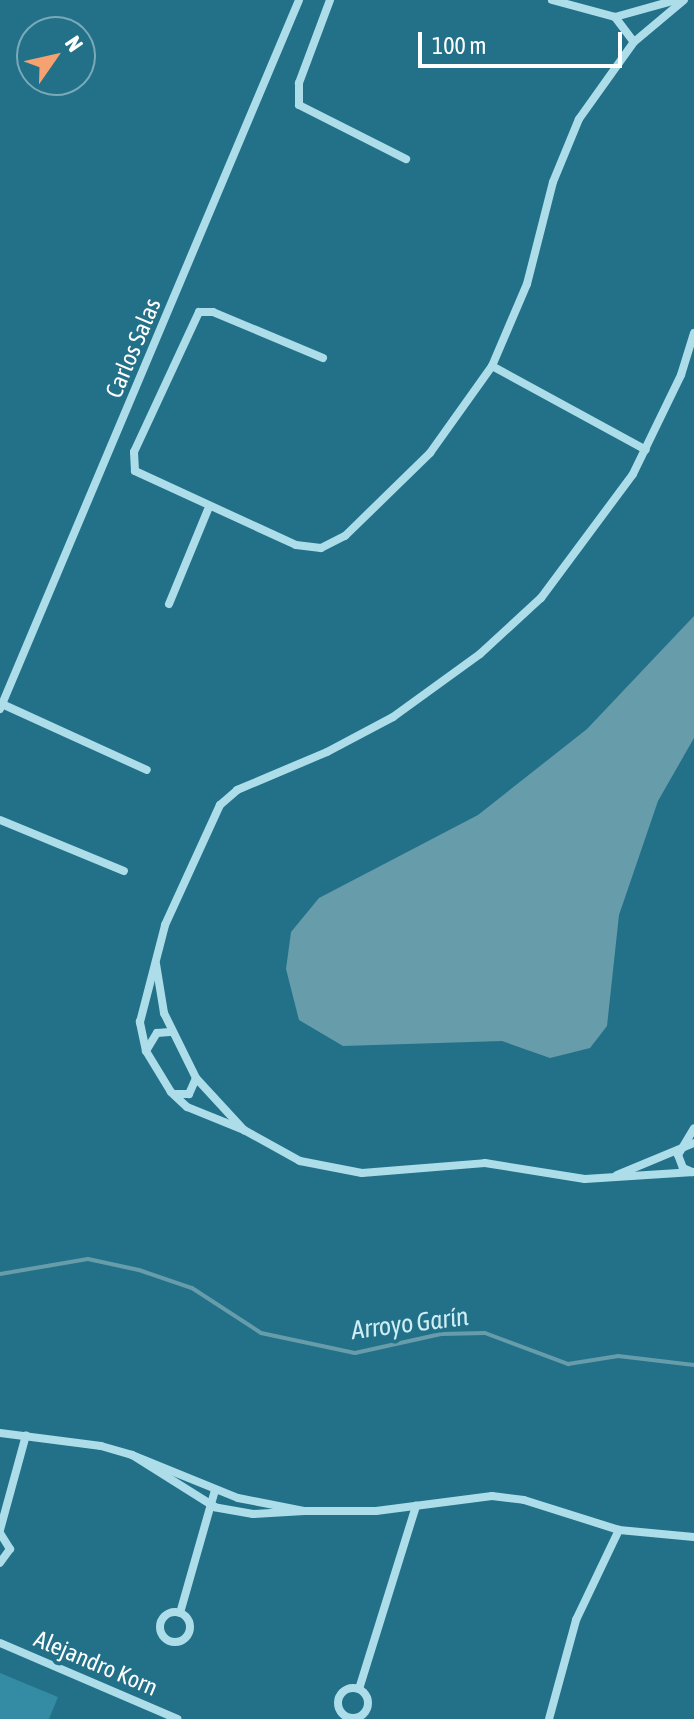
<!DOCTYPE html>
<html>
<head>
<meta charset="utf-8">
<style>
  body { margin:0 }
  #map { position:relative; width:694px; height:1719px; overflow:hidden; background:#227189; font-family:"Asap Condensed",sans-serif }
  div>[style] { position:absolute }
  .green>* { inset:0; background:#338ca4 }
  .water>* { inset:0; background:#679cab }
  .stream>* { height:4px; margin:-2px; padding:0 2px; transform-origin:2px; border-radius:2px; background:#679cab }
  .street>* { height:8px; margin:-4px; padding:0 4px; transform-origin:4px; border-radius:4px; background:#aeddea }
  .street>.ring { margin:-4px; padding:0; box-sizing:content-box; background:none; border:8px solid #aeddea; border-radius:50% }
  span { translate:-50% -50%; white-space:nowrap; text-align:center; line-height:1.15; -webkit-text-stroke:8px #227189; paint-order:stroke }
  .street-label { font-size:24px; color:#fff }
  .water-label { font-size:26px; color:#ceeef5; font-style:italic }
  .north { position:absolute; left:16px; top:16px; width:80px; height:80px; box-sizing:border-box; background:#227189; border:2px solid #7aaab8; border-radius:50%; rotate:56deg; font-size:22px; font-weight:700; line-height:32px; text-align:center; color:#fff }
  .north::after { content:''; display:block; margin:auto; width:28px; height:36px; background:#f6a270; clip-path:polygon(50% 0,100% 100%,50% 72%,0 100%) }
  .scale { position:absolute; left:418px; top:32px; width:204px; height:36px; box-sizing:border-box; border:4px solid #fff; border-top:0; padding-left:10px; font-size:24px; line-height:28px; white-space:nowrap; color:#fff; -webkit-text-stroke:6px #227189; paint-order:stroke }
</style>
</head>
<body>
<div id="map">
  <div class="green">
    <i style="clip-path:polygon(0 1673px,58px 1697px,49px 1719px,0 1719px)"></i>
  </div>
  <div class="water">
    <i style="clip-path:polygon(694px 616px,694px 738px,658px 801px,619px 915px,607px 1026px,590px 1048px,550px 1058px,502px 1041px,343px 1046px,299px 1020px,286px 969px,291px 932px,319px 898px,478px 815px,587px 729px)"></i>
  </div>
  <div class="stream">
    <i style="left:0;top:1274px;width:89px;rotate:-9.7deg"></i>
    <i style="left:88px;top:1259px;width:52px;rotate:12.2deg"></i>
    <i style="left:139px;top:1270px;width:56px;rotate:18.8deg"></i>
    <i style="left:192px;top:1288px;width:82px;rotate:33.1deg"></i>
    <i style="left:261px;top:1333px;width:96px;rotate:12deg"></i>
    <i style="left:355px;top:1353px;width:88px;rotate:-12.5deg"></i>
    <i style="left:441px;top:1334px;width:44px;rotate:-1.3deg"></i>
    <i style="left:485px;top:1333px;width:89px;rotate:20.5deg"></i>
    <i style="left:568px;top:1364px;width:51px;rotate:-9.1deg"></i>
    <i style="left:618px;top:1356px;width:77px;rotate:6.8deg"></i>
  </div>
  <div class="street">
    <i style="left:330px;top:0;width:89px;rotate:110.5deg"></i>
    <i style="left:299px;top:83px;width:22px;rotate:90deg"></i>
    <i style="left:299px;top:105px;width:120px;rotate:26.8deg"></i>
    <i style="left:552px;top:0;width:65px;rotate:15.1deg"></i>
    <i style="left:615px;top:17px;width:63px;rotate:-15.6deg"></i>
    <i style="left:615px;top:17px;width:31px;rotate:53deg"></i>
    <i style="left:323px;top:358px;width:119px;rotate:-157.3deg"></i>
    <i style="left:213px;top:312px;width:14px;rotate:180deg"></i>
    <i style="left:199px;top:312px;width:154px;rotate:114.9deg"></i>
    <i style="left:134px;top:452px;width:19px;rotate:87deg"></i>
    <i style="left:135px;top:471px;width:177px;rotate:24.7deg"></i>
    <i style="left:296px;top:545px;width:25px;rotate:7deg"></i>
    <i style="left:321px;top:548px;width:27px;rotate:-27deg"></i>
    <i style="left:345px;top:536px;width:119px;rotate:-44.3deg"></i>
    <i style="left:430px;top:453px;width:107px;rotate:-54.5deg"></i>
    <i style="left:492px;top:366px;width:89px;rotate:-66.9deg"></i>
    <i style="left:527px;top:284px;width:105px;rotate:-75.7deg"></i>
    <i style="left:553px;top:182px;width:68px;rotate:-67.6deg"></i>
    <i style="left:579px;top:119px;width:95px;rotate:-54.5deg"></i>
    <i style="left:634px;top:42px;width:65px;rotate:-40deg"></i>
    <i style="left:492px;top:366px;width:175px;rotate:28.6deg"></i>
    <i style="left:169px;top:604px;width:105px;rotate:-67.6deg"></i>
    <i style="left:2px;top:704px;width:159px;rotate:24.5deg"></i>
    <i style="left:0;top:709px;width:769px;rotate:-67.13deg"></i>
    <i style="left:0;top:820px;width:134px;rotate:22.4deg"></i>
    <i style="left:156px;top:964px;width:50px;rotate:80.7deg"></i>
    <i style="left:164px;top:1013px;width:72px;rotate:63.8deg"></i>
    <i style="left:196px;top:1078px;width:71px;rotate:47.3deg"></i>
    <i style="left:244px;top:1130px;width:64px;rotate:29deg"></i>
    <i style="left:300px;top:1161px;width:63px;rotate:11deg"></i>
    <i style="left:362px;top:1173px;width:123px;rotate:-4.6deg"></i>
    <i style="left:485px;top:1163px;width:101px;rotate:9.1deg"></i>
    <i style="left:585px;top:1179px;width:109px;rotate:-3.7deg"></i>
    <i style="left:146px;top:1051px;width:21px;rotate:-59deg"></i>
    <i style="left:157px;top:1033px;width:13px;rotate:-4deg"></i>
    <i style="left:176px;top:1094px;width:13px"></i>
    <i style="left:189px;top:1094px;width:17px;rotate:-66deg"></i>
    <i style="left:244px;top:1130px;width:61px;rotate:-158deg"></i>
    <i style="left:187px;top:1107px;width:22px;rotate:-137deg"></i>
    <i style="left:171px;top:1092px;width:48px;rotate:-121.4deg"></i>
    <i style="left:146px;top:1051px;width:30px;rotate:-102deg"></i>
    <i style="left:140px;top:1022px;width:100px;rotate:-75.5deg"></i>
    <i style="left:165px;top:925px;width:132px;rotate:-65.4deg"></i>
    <i style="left:220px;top:805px;width:23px;rotate:-41deg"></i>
    <i style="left:237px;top:790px;width:98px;rotate:-22.9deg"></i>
    <i style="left:327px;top:752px;width:75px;rotate:-27.9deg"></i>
    <i style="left:393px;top:717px;width:107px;rotate:-35.9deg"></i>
    <i style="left:480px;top:654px;width:83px;rotate:-42.6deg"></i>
    <i style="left:541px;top:598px;width:154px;rotate:-53.4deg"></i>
    <i style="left:633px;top:474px;width:110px;rotate:-64.1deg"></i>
    <i style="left:681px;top:375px;width:44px;rotate:-72.8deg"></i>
    <i style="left:692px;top:1172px;width:10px;rotate:-156deg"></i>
    <i style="left:683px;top:1168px;width:14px;rotate:-111deg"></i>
    <i style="left:678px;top:1155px;width:31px;rotate:-59deg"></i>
    <i style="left:617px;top:1175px;width:83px;rotate:-22.6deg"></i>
    <i style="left:0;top:1433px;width:102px;rotate:7.3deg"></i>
    <i style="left:101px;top:1446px;width:32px;rotate:16deg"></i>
    <i style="left:132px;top:1455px;width:114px;rotate:22.1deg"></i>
    <i style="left:238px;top:1498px;width:67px;rotate:11.1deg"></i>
    <i style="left:304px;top:1511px;width:51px;rotate:176.6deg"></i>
    <i style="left:253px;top:1514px;width:39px;rotate:-170deg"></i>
    <i style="left:215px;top:1507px;width:98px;rotate:-147.9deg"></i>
    <i style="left:304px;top:1511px;width:72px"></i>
    <i style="left:376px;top:1511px;width:117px;rotate:-7.4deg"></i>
    <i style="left:492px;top:1496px;width:32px;rotate:7deg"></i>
    <i style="left:524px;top:1500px;width:100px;rotate:17.5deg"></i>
    <i style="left:619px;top:1530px;width:75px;rotate:5.3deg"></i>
    <i style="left:0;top:1530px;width:98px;rotate:-74.7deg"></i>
    <i style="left:0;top:1533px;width:19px;rotate:58deg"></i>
    <i style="left:10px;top:1549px;width:17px;rotate:126deg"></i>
    <i class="ring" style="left:160px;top:1612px;width:22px;height:22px"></i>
    <i style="left:180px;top:1613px;width:128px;rotate:-74.1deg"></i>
    <i style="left:0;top:1643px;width:193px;rotate:23.2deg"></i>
    <i class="ring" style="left:338px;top:1688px;width:22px;height:22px"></i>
    <i style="left:359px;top:1689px;width:192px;rotate:-72.7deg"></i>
    <i style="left:549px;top:1719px;width:103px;rotate:-74.7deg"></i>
    <i style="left:576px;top:1620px;width:100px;rotate:-64.5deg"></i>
  </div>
  <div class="street-label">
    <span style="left:133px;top:348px;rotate:-67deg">Carlos Salas</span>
    <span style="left:96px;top:1663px;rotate:23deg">Alejandro Korn</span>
  </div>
  <div class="water-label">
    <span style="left:410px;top:1324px;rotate:-7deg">Arroyo Garín</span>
  </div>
  <div class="north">N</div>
  <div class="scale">100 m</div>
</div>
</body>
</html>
